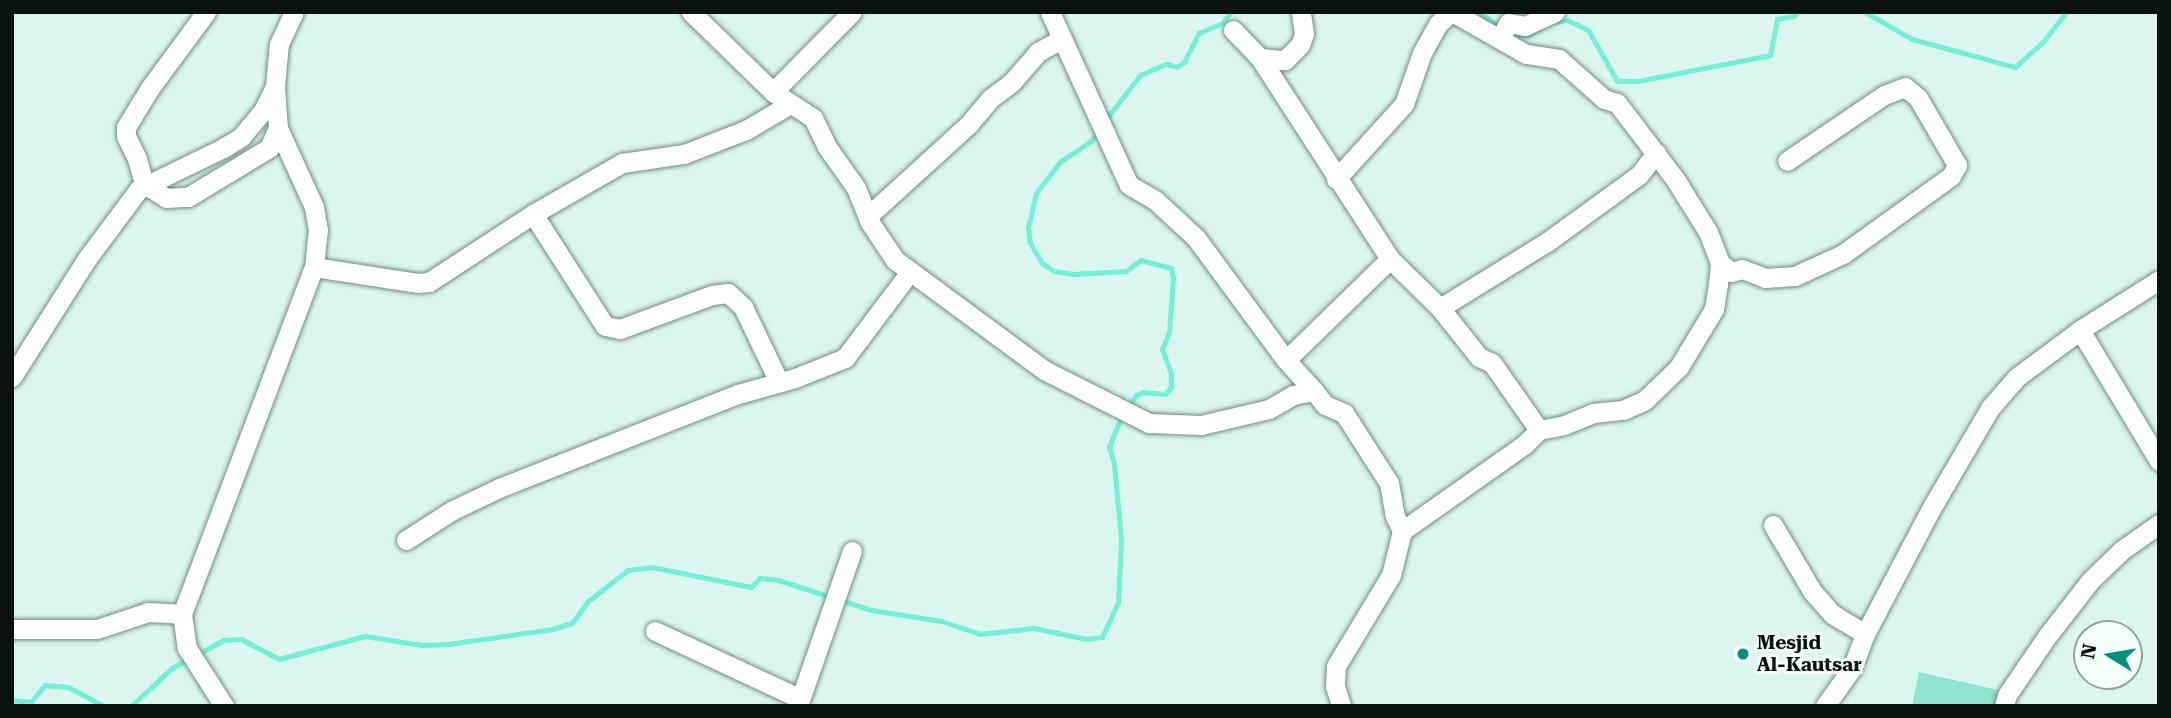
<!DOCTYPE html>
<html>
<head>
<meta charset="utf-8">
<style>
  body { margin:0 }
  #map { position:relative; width:2171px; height:718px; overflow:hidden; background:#daf6ee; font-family:"Roboto Serif",serif }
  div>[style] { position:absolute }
  .green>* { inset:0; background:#90e4d1 }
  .stream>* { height:5px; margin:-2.5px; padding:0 2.5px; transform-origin:2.5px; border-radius:2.5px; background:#74f0d6 }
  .roads { filter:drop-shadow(0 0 2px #718a84) drop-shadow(0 0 2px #718a84) }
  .minor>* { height:19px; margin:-9.5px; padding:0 9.5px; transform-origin:9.5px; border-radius:9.5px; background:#fff }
  .dots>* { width:19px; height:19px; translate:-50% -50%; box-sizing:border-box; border:4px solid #f4fffc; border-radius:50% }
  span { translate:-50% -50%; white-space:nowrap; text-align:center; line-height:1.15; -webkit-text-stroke:6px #f4fffc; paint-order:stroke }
  .poi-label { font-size:19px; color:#091210; font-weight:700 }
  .left { translate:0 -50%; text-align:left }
  .frame { position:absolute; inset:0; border:14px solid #091210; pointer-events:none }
  .north { position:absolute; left:2073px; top:620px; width:70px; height:70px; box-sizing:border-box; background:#f4fffc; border:2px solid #96a09e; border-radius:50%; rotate:281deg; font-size:19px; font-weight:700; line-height:28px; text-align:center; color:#091210 }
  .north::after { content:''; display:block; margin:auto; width:24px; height:32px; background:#00917c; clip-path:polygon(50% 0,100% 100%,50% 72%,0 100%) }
</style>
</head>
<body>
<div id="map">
  <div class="green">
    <i style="clip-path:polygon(1919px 672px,2002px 691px,2001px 706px,1912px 706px)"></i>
  </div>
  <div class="stream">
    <i style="left:1480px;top:12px;width:26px;rotate:39deg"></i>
    <i style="left:1865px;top:12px;width:54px;rotate:29.9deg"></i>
    <i style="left:1912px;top:39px;width:107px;rotate:15.2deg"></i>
    <i style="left:2015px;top:67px;width:36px;rotate:-42deg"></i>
    <i style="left:2042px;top:43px;width:39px;rotate:-52deg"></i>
    <i style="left:1550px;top:23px;width:17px;rotate:-10deg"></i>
    <i style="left:1567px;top:20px;width:23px;rotate:25deg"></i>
    <i style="left:1588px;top:30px;width:59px;rotate:60.4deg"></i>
    <i style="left:1617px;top:81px;width:21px"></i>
    <i style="left:1638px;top:81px;width:135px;rotate:-11.1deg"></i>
    <i style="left:1770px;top:55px;width:37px;rotate:-79deg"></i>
    <i style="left:1777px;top:19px;width:17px;rotate:-10deg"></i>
    <i style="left:1794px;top:16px;width:5px;rotate:-53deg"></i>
    <i style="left:1508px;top:32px;width:20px;rotate:11deg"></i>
    <i style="left:1528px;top:36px;width:15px;rotate:-32deg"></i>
    <i style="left:1104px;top:122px;width:59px;rotate:-52.5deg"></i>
    <i style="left:1140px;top:75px;width:28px;rotate:-23deg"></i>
    <i style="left:1166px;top:64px;width:11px;rotate:15deg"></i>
    <i style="left:1177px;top:67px;width:9px;rotate:-36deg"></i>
    <i style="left:1184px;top:62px;width:33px;rotate:-63deg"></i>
    <i style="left:1199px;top:33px;width:25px;rotate:-23deg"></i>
    <i style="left:1222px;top:23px;width:14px;rotate:-51deg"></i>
    <i style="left:1099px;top:130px;width:14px;rotate:126deg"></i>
    <i style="left:1091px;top:141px;width:37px;rotate:146deg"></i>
    <i style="left:1060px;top:162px;width:39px;rotate:128deg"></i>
    <i style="left:1036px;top:193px;width:35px;rotate:103deg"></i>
    <i style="left:1028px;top:227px;width:16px;rotate:83deg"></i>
    <i style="left:1030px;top:243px;width:23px;rotate:59deg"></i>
    <i style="left:1042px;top:263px;width:14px;rotate:34deg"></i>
    <i style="left:1054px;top:271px;width:19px;rotate:9deg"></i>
    <i style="left:1073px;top:274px;width:53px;rotate:-3.2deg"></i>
    <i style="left:1126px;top:271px;width:19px;rotate:-36deg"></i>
    <i style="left:1141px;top:260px;width:31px;rotate:15deg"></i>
    <i style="left:1171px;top:268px;width:10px;rotate:79deg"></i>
    <i style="left:1173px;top:278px;width:54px;rotate:94.2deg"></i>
    <i style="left:1169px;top:332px;width:18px;rotate:112deg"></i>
    <i style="left:1162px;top:349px;width:27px;rotate:70deg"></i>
    <i style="left:1171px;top:374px;width:13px;rotate:90deg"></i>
    <i style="left:1171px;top:387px;width:9px;rotate:131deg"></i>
    <i style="left:1165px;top:394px;width:21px;rotate:-175deg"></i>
    <i style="left:1144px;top:392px;width:9px;rotate:159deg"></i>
    <i style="left:1136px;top:395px;width:14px;rotate:124deg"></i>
    <i style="left:840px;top:600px;width:33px;rotate:18deg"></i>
    <i style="left:871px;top:610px;width:71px;rotate:8.9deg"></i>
    <i style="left:941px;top:621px;width:41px;rotate:18.4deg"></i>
    <i style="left:980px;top:634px;width:54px;rotate:-6.3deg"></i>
    <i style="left:1034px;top:628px;width:53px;rotate:11.9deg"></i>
    <i style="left:1086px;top:639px;width:16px;rotate:-7deg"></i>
    <i style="left:1102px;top:637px;width:38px;rotate:-65deg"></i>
    <i style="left:1118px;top:603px;width:64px;rotate:-87.3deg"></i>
    <i style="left:1121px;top:539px;width:76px;rotate:-95.3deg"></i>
    <i style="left:1114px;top:463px;width:17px;rotate:-107deg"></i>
    <i style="left:1109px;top:447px;width:35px;rotate:-68deg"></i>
    <i style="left:12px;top:700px;width:19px;rotate:6deg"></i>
    <i style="left:31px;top:702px;width:22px;rotate:-51deg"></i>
    <i style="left:45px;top:685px;width:23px;rotate:5deg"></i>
    <i style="left:68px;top:687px;width:40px;rotate:28deg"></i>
    <i style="left:131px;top:706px;width:56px;rotate:-42.8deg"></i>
    <i style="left:172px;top:668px;width:59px;rotate:-28.3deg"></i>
    <i style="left:224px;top:640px;width:17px;rotate:-3deg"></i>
    <i style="left:241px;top:639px;width:43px;rotate:27.8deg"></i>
    <i style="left:279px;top:659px;width:89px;rotate:-15deg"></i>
    <i style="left:365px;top:636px;width:57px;rotate:9.1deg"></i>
    <i style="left:421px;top:645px;width:28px;rotate:-2deg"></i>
    <i style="left:449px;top:644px;width:104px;rotate:-8.3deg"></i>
    <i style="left:552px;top:629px;width:21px;rotate:-17deg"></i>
    <i style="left:572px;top:623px;width:26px;rotate:-54deg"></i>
    <i style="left:587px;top:602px;width:52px;rotate:-38deg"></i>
    <i style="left:628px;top:570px;width:24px;rotate:-7deg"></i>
    <i style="left:652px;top:567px;width:101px;rotate:11.4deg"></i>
    <i style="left:751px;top:587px;width:13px;rotate:-45deg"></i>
    <i style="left:760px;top:578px;width:18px;rotate:6deg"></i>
    <i style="left:778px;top:580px;width:56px;rotate:17.8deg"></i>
  </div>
  <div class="roads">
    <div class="minor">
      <i style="left:206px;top:12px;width:94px;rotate:126.4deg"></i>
      <i style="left:150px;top:88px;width:46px;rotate:121.6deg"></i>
      <i style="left:126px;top:127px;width:9px;rotate:90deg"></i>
      <i style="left:126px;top:136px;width:25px;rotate:64deg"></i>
      <i style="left:137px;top:159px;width:26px;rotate:74deg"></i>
      <i style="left:144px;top:184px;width:26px;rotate:32deg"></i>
      <i style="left:166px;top:198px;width:22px;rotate:-3deg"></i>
      <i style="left:188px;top:197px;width:95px;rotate:-31.2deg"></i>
      <i style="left:269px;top:148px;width:22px;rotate:-66deg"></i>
      <i style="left:278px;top:128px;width:41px;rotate:-94.2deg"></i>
      <i style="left:691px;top:12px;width:115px;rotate:44.3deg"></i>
      <i style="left:773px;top:92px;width:48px;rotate:33deg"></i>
      <i style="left:813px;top:118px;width:32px;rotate:64deg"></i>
      <i style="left:827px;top:147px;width:50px;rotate:54.7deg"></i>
      <i style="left:856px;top:188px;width:35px;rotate:68deg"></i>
      <i style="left:869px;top:221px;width:47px;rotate:56.3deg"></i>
      <i style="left:895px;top:260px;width:185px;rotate:36.4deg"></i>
      <i style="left:1044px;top:370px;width:118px;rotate:26.8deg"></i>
      <i style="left:1149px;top:423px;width:52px;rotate:2.2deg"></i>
      <i style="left:1201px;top:425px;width:70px;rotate:-13.2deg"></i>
      <i style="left:1269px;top:409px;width:28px;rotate:-30deg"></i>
      <i style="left:1293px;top:395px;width:21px;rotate:-11deg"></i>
      <i style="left:1314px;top:391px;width:18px;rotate:52deg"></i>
      <i style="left:1325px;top:405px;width:21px;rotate:23deg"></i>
      <i style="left:1344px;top:413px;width:83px;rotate:57.3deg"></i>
      <i style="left:1389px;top:483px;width:34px;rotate:80deg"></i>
      <i style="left:1395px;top:516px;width:17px;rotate:65deg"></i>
      <i style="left:1402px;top:531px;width:45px;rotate:104deg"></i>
      <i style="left:1391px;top:575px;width:106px;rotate:121.1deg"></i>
      <i style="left:1336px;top:666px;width:20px;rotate:93deg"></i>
      <i style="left:1335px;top:686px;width:21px;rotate:73deg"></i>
      <i style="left:1050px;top:12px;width:190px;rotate:65.5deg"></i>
      <i style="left:1129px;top:185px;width:30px;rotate:30deg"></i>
      <i style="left:1155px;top:200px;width:56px;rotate:42.8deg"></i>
      <i style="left:1196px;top:238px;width:152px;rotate:53.6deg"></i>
      <i style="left:1286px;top:360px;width:42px;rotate:47.9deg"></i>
      <i style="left:1233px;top:30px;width:39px;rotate:46deg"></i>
      <i style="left:1260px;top:58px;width:239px;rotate:57.1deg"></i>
      <i style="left:1390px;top:259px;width:70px;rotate:44.4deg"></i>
      <i style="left:1440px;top:308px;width:63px;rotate:51.5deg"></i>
      <i style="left:1479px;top:357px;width:14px;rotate:25deg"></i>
      <i style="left:1492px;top:363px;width:82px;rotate:55deg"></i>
      <i style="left:1500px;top:39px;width:18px;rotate:-63deg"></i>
      <i style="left:1508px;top:23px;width:17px;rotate:10deg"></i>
      <i style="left:1525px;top:26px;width:33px;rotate:-25deg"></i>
      <i style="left:1260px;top:58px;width:25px;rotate:5deg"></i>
      <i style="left:1285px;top:60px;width:21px;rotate:-45deg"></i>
      <i style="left:1300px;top:45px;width:12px;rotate:-70deg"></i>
      <i style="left:1304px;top:34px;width:22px;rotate:-98deg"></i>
      <i style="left:773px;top:92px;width:112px;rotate:-45.4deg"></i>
      <i style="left:1336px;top:179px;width:101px;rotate:-47.8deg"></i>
      <i style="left:1404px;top:104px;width:54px;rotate:-70.6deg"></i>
      <i style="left:1422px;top:53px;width:33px;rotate:-61deg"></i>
      <i style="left:1438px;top:24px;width:18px;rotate:-43deg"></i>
      <i style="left:533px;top:214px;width:133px;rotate:57.3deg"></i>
      <i style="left:605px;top:326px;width:15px;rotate:11deg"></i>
      <i style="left:620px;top:329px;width:98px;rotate:-20.3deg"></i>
      <i style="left:712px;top:295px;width:16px;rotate:-7deg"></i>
      <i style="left:728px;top:293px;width:21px;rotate:43deg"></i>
      <i style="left:743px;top:307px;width:83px;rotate:64.4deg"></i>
      <i style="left:868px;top:216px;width:137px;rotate:-42.3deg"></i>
      <i style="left:969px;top:124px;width:34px;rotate:-50deg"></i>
      <i style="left:991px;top:98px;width:26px;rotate:-37deg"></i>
      <i style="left:1012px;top:82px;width:40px;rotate:-49deg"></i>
      <i style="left:1038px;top:52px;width:26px;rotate:-29deg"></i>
      <i style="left:1720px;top:263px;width:14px;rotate:39deg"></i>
      <i style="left:1731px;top:272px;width:11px;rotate:-15deg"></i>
      <i style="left:1742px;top:269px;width:25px;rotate:21deg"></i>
      <i style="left:1765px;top:278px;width:30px;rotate:-4deg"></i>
      <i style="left:1795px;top:276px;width:53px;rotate:-24.6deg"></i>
      <i style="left:1843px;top:254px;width:133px;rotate:-35.8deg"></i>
      <i style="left:1951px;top:176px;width:13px;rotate:-61deg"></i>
      <i style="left:1957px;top:165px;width:78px;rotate:-120.2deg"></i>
      <i style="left:1918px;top:98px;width:17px;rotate:-140deg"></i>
      <i style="left:1905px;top:87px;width:22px;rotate:159deg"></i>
      <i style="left:1884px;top:95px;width:117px;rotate:145.8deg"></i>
      <i style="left:314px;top:267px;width:104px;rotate:8.8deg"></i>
      <i style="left:417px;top:283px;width:12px;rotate:-5deg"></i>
      <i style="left:429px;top:282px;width:124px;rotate:-33.2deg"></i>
      <i style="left:533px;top:214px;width:103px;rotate:-29.8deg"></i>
      <i style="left:622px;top:163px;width:63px;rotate:-8.3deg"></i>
      <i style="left:684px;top:154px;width:66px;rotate:-21.2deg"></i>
      <i style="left:746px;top:130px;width:51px;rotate:-30.6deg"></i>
      <i style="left:1440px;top:308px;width:126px;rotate:-31.7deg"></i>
      <i style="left:1547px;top:242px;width:114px;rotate:-36.1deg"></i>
      <i style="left:1639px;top:175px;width:28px;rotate:-52deg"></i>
      <i style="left:2080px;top:330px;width:153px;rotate:58.9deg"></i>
      <i style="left:1286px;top:360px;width:145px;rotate:-44.2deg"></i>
      <i style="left:12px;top:377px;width:138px;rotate:-57.7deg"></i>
      <i style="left:86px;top:260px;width:89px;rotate:-53.3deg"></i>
      <i style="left:139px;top:189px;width:93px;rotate:-26deg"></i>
      <i style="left:223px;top:148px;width:21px;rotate:-31deg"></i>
      <i style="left:241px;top:137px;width:34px;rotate:-50deg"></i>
      <i style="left:263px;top:111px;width:28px;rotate:-64deg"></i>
      <i style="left:275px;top:86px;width:42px;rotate:-84.6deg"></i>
      <i style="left:279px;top:44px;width:35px;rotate:-65deg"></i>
      <i style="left:1773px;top:525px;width:77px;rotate:59.4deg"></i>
      <i style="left:1812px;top:591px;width:30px;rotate:49deg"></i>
      <i style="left:1832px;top:614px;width:39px;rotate:31deg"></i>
      <i style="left:1402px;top:531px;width:149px;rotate:-35.2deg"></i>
      <i style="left:1524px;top:445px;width:21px;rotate:-45deg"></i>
      <i style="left:1539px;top:430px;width:25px;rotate:-11deg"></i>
      <i style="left:1564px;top:425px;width:31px;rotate:-22deg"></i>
      <i style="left:1593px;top:413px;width:30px;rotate:-6deg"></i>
      <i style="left:1623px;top:410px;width:24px;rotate:-24deg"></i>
      <i style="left:1645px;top:400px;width:47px;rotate:-44.1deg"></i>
      <i style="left:1679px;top:367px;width:68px;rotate:-58.9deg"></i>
      <i style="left:1714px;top:309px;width:24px;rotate:-81deg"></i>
      <i style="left:1718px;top:285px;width:22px;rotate:-85deg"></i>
      <i style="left:1720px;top:263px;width:33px;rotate:-111deg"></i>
      <i style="left:1708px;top:232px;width:62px;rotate:-121.9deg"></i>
      <i style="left:1675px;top:179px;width:96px;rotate:-127.3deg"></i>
      <i style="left:1617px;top:103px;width:14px;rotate:-163deg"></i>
      <i style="left:1604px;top:99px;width:60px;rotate:-138.4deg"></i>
      <i style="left:1559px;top:59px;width:33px;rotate:-171deg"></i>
      <i style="left:1526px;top:54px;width:85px;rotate:-150.4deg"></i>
      <i style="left:406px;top:540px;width:56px;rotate:-32.6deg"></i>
      <i style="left:453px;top:510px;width:51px;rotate:-25.6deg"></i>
      <i style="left:499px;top:488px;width:257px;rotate:-21.5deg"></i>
      <i style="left:738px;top:394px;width:59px;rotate:-15.7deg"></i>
      <i style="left:795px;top:378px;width:54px;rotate:-21.8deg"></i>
      <i style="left:845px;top:358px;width:106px;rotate:-53deg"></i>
      <i style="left:182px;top:614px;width:371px;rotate:-69.2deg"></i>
      <i style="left:314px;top:267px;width:37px;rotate:-84deg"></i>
      <i style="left:318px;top:230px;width:23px;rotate:-100deg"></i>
      <i style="left:314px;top:207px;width:87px;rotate:-114.5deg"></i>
      <i style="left:12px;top:629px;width:85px"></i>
      <i style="left:97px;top:629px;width:54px;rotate:-18.4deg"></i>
      <i style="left:148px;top:612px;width:34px;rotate:3deg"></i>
      <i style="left:182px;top:614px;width:34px;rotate:82deg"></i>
      <i style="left:187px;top:648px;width:69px;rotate:57.5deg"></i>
      <i style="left:655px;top:631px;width:159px;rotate:25deg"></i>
      <i style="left:798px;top:706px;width:164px;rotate:-70.8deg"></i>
      <i style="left:1825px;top:706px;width:47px;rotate:-54.6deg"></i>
      <i style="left:1852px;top:668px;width:36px;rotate:-69deg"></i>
      <i style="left:1865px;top:634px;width:144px;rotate:-62.2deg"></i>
      <i style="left:1932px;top:507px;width:115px;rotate:-59.6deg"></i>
      <i style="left:1990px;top:408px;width:41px;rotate:-48.9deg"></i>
      <i style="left:2017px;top:377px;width:79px;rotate:-36.7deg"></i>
      <i style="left:2080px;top:330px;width:93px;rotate:-32.3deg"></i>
      <i style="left:2004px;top:706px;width:11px;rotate:-75deg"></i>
      <i style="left:2007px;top:695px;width:73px;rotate:-55.7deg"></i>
      <i style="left:2048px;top:635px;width:68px;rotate:-52.1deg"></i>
      <i style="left:2090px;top:581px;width:45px;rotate:-44.1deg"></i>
      <i style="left:2122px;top:550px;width:45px;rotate:-35.1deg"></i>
    </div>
  </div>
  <div class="dots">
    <i style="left:1743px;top:654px;background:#00917c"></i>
  </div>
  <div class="poi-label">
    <span class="left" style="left:1757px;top:654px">Mesjid<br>Al-Kautsar</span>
  </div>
  <div class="frame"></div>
  <div class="north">N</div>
</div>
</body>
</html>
